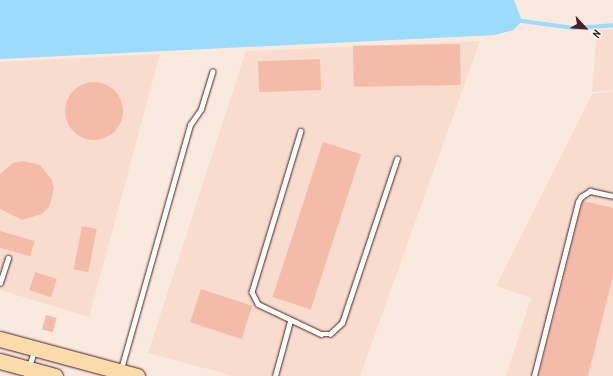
<!DOCTYPE html>
<html>
<head>
<meta charset="utf-8">
<style>
  body { margin:0 }
  #map { position:relative; width:613px; height:376px; overflow:hidden; background:#fae9df; font-family:Kalam,sans-serif }
  div>[style] { position:absolute }
  .built>* { inset:0; background:#f8dcce }
  .water>* { inset:0; background:#9bdbfc }
  .stream>* { height:3.5px; margin:-1.75px; padding:0 1.75px; transform-origin:1.75px; border-radius:1.75px; background:#9bdbfc }
  .building>* { inset:0; background:#f4bca8; transform-origin:0 0 }
  .round { border-radius:50% }
  .roads { filter:drop-shadow(0 0 1px #4a1f2b) drop-shadow(0 0 1px #4a1f2b) }
  .lane>* { height:4.5px; margin:-2.25px; padding:0 2.25px; transform-origin:2.25px; border-radius:2.25px; background:#fdfcf7 }
  .primary>* { height:15px; margin:-7.5px; padding:0 7.5px; transform-origin:7.5px; border-radius:7.5px; background:#fddcac }
  span { translate:-50% -50%; white-space:nowrap; text-align:center; line-height:1.15; -webkit-text-stroke:3.5px #fdfcf7; paint-order:stroke }
  .north { position:absolute; left:565px; top:8px; width:40px; height:40px; -webkit-text-stroke:3px #fdfcf7; paint-order:stroke; rotate:116deg; font-size:11px; font-weight:700; line-height:16px; text-align:center; color:#4a1f2b }
  .north::after { content:''; display:block; margin:auto; width:14px; height:18px; background:#4a1f2b; clip-path:polygon(50% 0,100% 100%,50% 72%,0 100%) }
</style>
</head>
<body>
<div id="map">
  <div class="built">
    <i style="clip-path:polygon(597px 30px,613px 30px,613px 90px,592px 92px)"></i>
    <i style="clip-path:polygon(480px 41px,360px 376px,234px 376px,148px 353px,246px 51px)"></i>
    <i style="clip-path:polygon(160px 54px,89px 317px,0 290px,0 62px)"></i>
    <i style="clip-path:polygon(613px 91px,613px 376px,506px 376px,531px 298px,496px 286px,592px 94px)"></i>
  </div>
  <div class="water">
    <i style="clip-path:polygon(0 0,514px 0,522px 21px,513px 30px,495px 35px,0 59px)"></i>
  </div>
  <div class="stream">
    <i style="left:522px;top:21px;width:52px;rotate:7.7deg"></i>
    <i style="left:574px;top:28px;width:39px;rotate:-4deg"></i>
  </div>
  <div class="building">
    <i style="left:460px;top:44px;width:41px;height:107px;rotate:89deg"></i>
    <i style="left:320px;top:59px;width:31px;height:62px;rotate:88deg"></i>
    <i class="round" style="left:65px;top:82px;width:58px;height:58px"></i>
    <i style="left:323px;top:142px;width:40px;height:163px;rotate:18deg"></i>
    <i style="clip-path:polygon(22px 161px,40px 165px,52px 180px,54px 188px,49px 207px,42px 214px,22px 220px,0 209px,0 174px,13px 163px)"></i>
    <i style="clip-path:polygon(583px 201px,613px 208px,613px 276px,588px 376px,539px 376px)"></i>
    <i style="left:82px;top:226px;width:15px;height:44px;rotate:11deg"></i>
    <i style="left:0;top:231px;width:36px;height:16px;rotate:16deg"></i>
    <i style="left:35px;top:272px;width:23px;height:19px;rotate:18deg"></i>
    <i style="left:201px;top:289px;width:54px;height:35px;rotate:18deg"></i>
    <i style="left:46px;top:315px;width:11px;height:15px;rotate:15deg"></i>
  </div>
  <div class="roads">
    <div class="lane">
      <i style="left:301px;top:131px;width:168px;rotate:106.9deg"></i>
      <i style="left:252px;top:292px;width:13px;rotate:63deg"></i>
      <i style="left:258px;top:304px;width:70px;rotate:25.5deg"></i>
      <i style="left:321px;top:334px;width:9px"></i>
      <i style="left:330px;top:334px;width:16px;rotate:-43deg"></i>
      <i style="left:342px;top:323px;width:173px;rotate:-71.5deg"></i>
      <i style="left:0;top:283px;width:26px;rotate:-72deg"></i>
      <i style="left:121px;top:369px;width:254px;rotate:-74.2deg"></i>
      <i style="left:190px;top:125px;width:19px;rotate:-55deg"></i>
      <i style="left:201px;top:109px;width:39px;rotate:-73deg"></i>
      <i style="left:26px;top:376px;width:26px;rotate:-72deg"></i>
      <i style="left:275px;top:376px;width:57px;rotate:-74.7deg"></i>
      <i style="left:534px;top:376px;width:179px;rotate:-75.8deg"></i>
      <i style="left:578px;top:202px;width:6px;rotate:-59deg"></i>
      <i style="left:581px;top:197px;width:11px;rotate:-34deg"></i>
      <i style="left:590px;top:191px;width:24px;rotate:12deg"></i>
    </div>
    <div class="primary">
      <i style="left:0;top:339px;width:142px;rotate:15.1deg"></i>
      <i style="left:0;top:361px;width:57px;rotate:15.3deg"></i>
    </div>
  </div>
  <div class="north">N</div>
</div>
</body>
</html>
